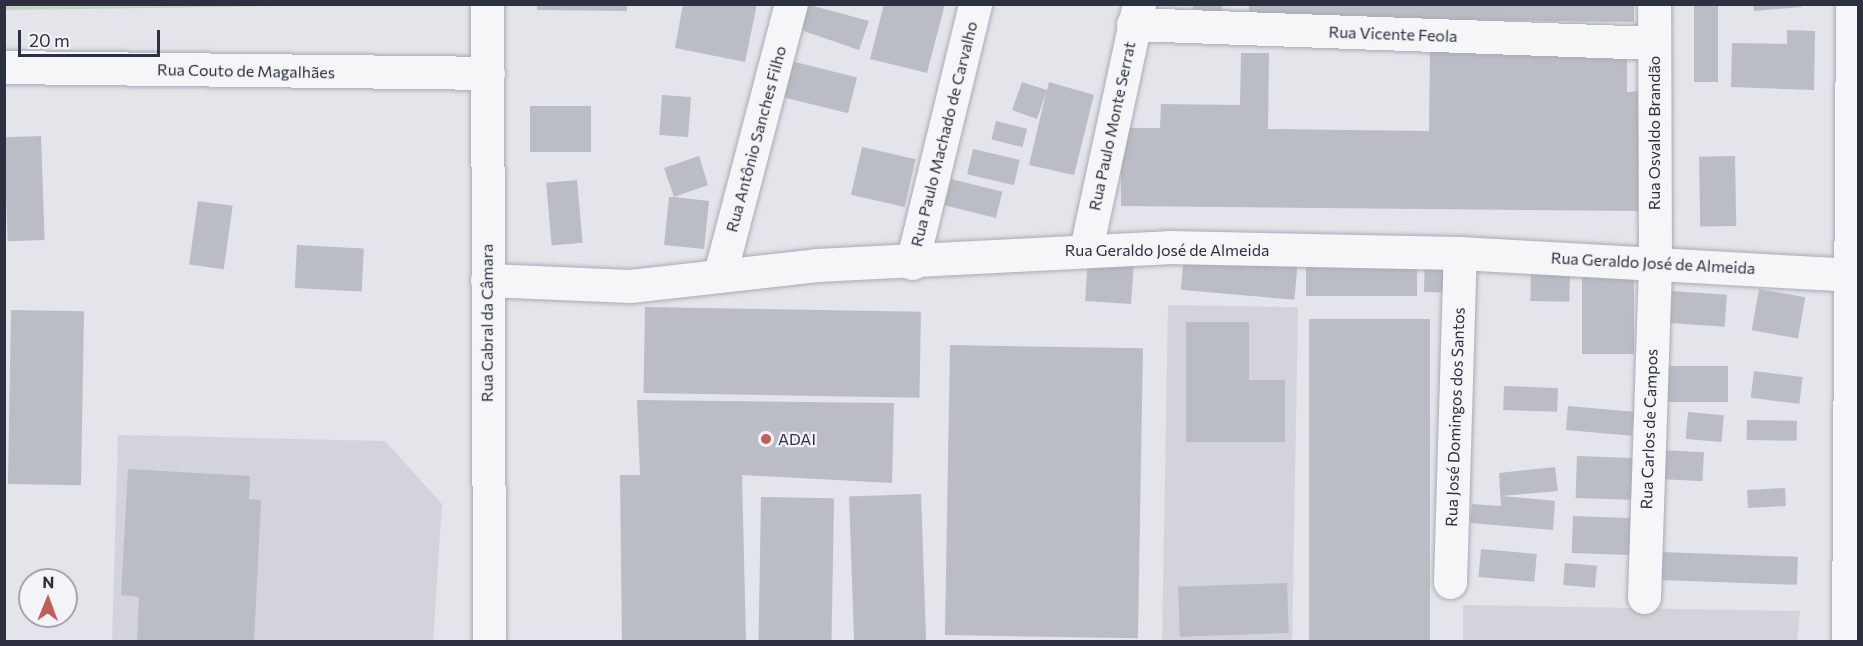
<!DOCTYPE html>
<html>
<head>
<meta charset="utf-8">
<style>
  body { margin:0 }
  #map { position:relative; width:1863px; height:646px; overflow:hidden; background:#e3e5ea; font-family:Commissioner,sans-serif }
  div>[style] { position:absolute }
  .built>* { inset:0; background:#d2d3db; transform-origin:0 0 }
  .green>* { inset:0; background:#c6d3c5 }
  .building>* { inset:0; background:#bbbdc6; transform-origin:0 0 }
  .roads { filter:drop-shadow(0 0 2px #a9abb4) drop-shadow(0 0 2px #a9abb4) }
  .minor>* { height:33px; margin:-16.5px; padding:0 16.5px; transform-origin:16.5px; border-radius:16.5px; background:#f6f6f8 }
  .dots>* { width:16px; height:16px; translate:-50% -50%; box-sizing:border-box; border:3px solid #f3f4f7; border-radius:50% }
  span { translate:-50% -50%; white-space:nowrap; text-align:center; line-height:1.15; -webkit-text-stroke:4.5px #f3f4f7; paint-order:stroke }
  .street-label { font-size:16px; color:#2d3040 }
  .poi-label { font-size:16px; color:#2d3040 }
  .left { translate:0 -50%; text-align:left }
  .frame { position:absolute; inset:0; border:6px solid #2d3040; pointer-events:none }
  .north { position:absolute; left:18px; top:568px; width:60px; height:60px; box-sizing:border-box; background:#f3f4f7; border:2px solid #a4a6ae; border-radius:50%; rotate:1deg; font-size:16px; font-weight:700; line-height:24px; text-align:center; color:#2d3040 }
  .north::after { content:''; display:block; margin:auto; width:21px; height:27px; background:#c05e57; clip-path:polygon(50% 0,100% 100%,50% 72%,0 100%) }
  .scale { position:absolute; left:18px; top:30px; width:142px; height:27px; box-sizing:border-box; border:3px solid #2d3040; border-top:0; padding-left:8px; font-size:18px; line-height:21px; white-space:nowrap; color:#2d3040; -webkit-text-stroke:4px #f3f4f7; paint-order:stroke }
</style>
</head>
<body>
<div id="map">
  <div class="built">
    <i style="left:1168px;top:305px;width:130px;height:337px;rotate:1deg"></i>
    <i style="clip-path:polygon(118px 435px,385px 441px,442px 504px,433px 641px,112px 642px)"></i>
    <i style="clip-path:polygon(1463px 605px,1800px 611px,1797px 641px,1463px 642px)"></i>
  </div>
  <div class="green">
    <i style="clip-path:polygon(5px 4px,366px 4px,366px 5px,5px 10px)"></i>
  </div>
  <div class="building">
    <i style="clip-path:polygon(537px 4px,627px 4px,627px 11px,537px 10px)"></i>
    <i style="clip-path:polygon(683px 4px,757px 4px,745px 62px,675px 48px)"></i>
    <i style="clip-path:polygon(806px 4px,869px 21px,859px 50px,798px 29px)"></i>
    <i style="clip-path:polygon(884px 4px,945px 4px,927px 73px,870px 59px)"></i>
    <i style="left:1193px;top:4px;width:29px;height:17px"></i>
    <i style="clip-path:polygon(1249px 4px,1634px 4px,1634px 22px,1249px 18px)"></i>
    <i style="left:1694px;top:4px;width:24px;height:78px"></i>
    <i style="clip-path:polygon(1753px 4px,1801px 4px,1802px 7px,1754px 11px)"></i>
    <i style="clip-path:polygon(1787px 30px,1815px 31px,1814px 90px,1731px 87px,1732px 43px,1787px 44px)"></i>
    <i style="clip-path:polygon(1430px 50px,1627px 52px,1627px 92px,1640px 91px,1639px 211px,1121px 206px,1121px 128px,1160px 128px,1161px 104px,1240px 105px,1241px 53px,1269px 53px,1268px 129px,1429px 131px)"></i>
    <i style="left:791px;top:61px;width:68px;height:37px;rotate:14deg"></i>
    <i style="clip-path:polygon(1022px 82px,1047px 90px,1049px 82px,1094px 95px,1074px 175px,1029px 165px,1046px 93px,1037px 119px,1012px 110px)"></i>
    <i style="left:662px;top:95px;width:29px;height:40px;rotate:4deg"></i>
    <i style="left:530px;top:106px;width:61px;height:46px"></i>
    <i style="left:996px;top:121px;width:32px;height:19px;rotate:14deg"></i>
    <i style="left:41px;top:136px;width:104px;height:37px;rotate:88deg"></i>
    <i style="left:862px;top:147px;width:55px;height:49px;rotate:13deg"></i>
    <i style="left:973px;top:149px;width:48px;height:26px;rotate:13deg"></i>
    <i style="clip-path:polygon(699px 156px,708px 185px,674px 197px,709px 201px,704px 249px,664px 245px,669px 197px,674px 197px,664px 168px)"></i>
    <i style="left:1735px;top:156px;width:70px;height:36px;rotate:89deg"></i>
    <i style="left:951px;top:179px;width:53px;height:27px;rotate:14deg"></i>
    <i style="left:577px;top:180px;width:63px;height:31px;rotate:85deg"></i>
    <i style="left:198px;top:201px;width:35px;height:64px;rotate:8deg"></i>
    <i style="left:297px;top:245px;width:67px;height:43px;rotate:3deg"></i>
    <i style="left:1184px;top:254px;width:114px;height:36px;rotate:5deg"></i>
    <i style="left:1306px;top:256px;width:111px;height:40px"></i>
    <i style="left:1088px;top:259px;width:46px;height:42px;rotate:4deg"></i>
    <i style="left:1425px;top:259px;width:25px;height:33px;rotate:2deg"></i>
    <i style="left:1531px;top:266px;width:39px;height:35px;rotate:1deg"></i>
    <i style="left:1582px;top:272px;width:52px;height:82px"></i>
    <i style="left:1759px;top:289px;width:47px;height:42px;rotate:10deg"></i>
    <i style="left:1672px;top:291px;width:55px;height:32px;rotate:4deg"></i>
    <i style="left:645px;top:307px;width:276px;height:86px;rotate:1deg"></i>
    <i style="left:11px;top:310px;width:73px;height:174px;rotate:1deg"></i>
    <i style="left:1309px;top:319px;width:121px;height:323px"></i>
    <i style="clip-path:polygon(1186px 322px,1249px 322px,1249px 380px,1285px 380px,1285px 442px,1186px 442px)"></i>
    <i style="left:950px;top:345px;width:193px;height:290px;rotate:1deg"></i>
    <i style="left:1667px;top:366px;width:61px;height:36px"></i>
    <i style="left:1754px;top:371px;width:49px;height:27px;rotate:7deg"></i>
    <i style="left:1504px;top:386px;width:54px;height:24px;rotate:2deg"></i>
    <i style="clip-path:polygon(637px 400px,894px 403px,892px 483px,742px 475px,746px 642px,622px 642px,620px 475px,640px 475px)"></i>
    <i style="left:1568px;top:406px;width:66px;height:24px;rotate:5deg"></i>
    <i style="left:1688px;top:412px;width:36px;height:27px;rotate:5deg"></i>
    <i style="left:1747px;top:420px;width:50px;height:20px;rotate:1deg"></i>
    <i style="left:1661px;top:450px;width:43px;height:29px;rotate:3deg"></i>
    <i style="left:1577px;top:456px;width:61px;height:42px;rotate:2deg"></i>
    <i style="clip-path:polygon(1555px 467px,1558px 491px,1502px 496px,1555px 501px,1553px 530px,1470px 523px,1472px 504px,1501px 506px,1499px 473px)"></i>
    <i style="clip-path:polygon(128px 469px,250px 476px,249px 499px,261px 500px,254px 642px,137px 642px,139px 597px,121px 595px)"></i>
    <i style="left:1785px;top:488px;width:18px;height:38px;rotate:87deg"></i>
    <i style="left:921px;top:494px;width:148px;height:72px;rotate:88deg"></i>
    <i style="left:761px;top:497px;width:73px;height:145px;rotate:1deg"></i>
    <i style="left:1573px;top:516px;width:64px;height:37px;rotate:2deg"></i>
    <i style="left:1481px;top:549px;width:56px;height:28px;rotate:5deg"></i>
    <i style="left:1660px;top:552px;width:138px;height:28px;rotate:2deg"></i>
    <i style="left:1565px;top:563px;width:32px;height:22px;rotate:5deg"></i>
    <i style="left:1287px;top:583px;width:50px;height:109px;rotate:88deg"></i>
  </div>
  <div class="roads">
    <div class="minor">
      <i style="left:487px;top:4px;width:638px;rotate:89.82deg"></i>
      <i style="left:1133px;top:24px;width:521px;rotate:2.09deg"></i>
      <i style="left:4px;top:67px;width:484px;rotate:0.7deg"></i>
      <i style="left:1086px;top:249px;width:251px;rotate:-77.8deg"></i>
      <i style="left:912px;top:263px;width:267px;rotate:-76.3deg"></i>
      <i style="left:720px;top:274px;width:279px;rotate:-75.3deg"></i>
      <i style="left:487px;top:280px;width:143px;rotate:2.4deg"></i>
      <i style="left:630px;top:286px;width:188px;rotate:-6.4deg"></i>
      <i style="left:817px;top:265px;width:351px;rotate:-2.9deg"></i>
      <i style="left:1168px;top:247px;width:292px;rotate:1.2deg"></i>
      <i style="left:1460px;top:253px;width:389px;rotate:3.2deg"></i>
      <i style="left:1450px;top:582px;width:329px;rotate:-88.3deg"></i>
      <i style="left:1644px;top:597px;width:335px;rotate:-88.1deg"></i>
      <i style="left:1655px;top:262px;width:258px;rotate:-90.2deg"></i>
      <i style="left:1848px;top:642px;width:638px;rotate:-89.64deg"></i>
    </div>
  </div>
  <div class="dots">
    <i style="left:766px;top:439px;background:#c05e57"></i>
  </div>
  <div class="street-label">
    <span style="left:1393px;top:34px;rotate:2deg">Rua Vicente Feola</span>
    <span style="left:246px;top:71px;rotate:1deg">Rua Couto de Magalhães</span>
    <span style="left:1112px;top:126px;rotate:-78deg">Rua Paulo Monte Serrat</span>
    <span style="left:1654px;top:133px;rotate:-90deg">Rua Osvaldo Brandão</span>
    <span style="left:944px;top:134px;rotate:-76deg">Rua Paulo Machado de Carvalho</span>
    <span style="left:756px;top:139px;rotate:-75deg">Rua Antônio Sanches Filho</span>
    <span style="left:1167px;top:250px">Rua Geraldo José de Almeida</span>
    <span style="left:1653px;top:263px;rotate:3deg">Rua Geraldo José de Almeida</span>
    <span style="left:487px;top:323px;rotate:-90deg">Rua Cabral da Câmara</span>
    <span style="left:1455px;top:417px;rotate:-88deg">Rua José Domingos dos Santos</span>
    <span style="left:1649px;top:429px;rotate:-88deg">Rua Carlos de Campos</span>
  </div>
  <div class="poi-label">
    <span class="left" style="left:778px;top:439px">ADAI</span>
  </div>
  <div class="frame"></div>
  <div class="north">N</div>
  <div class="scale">20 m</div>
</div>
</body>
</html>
